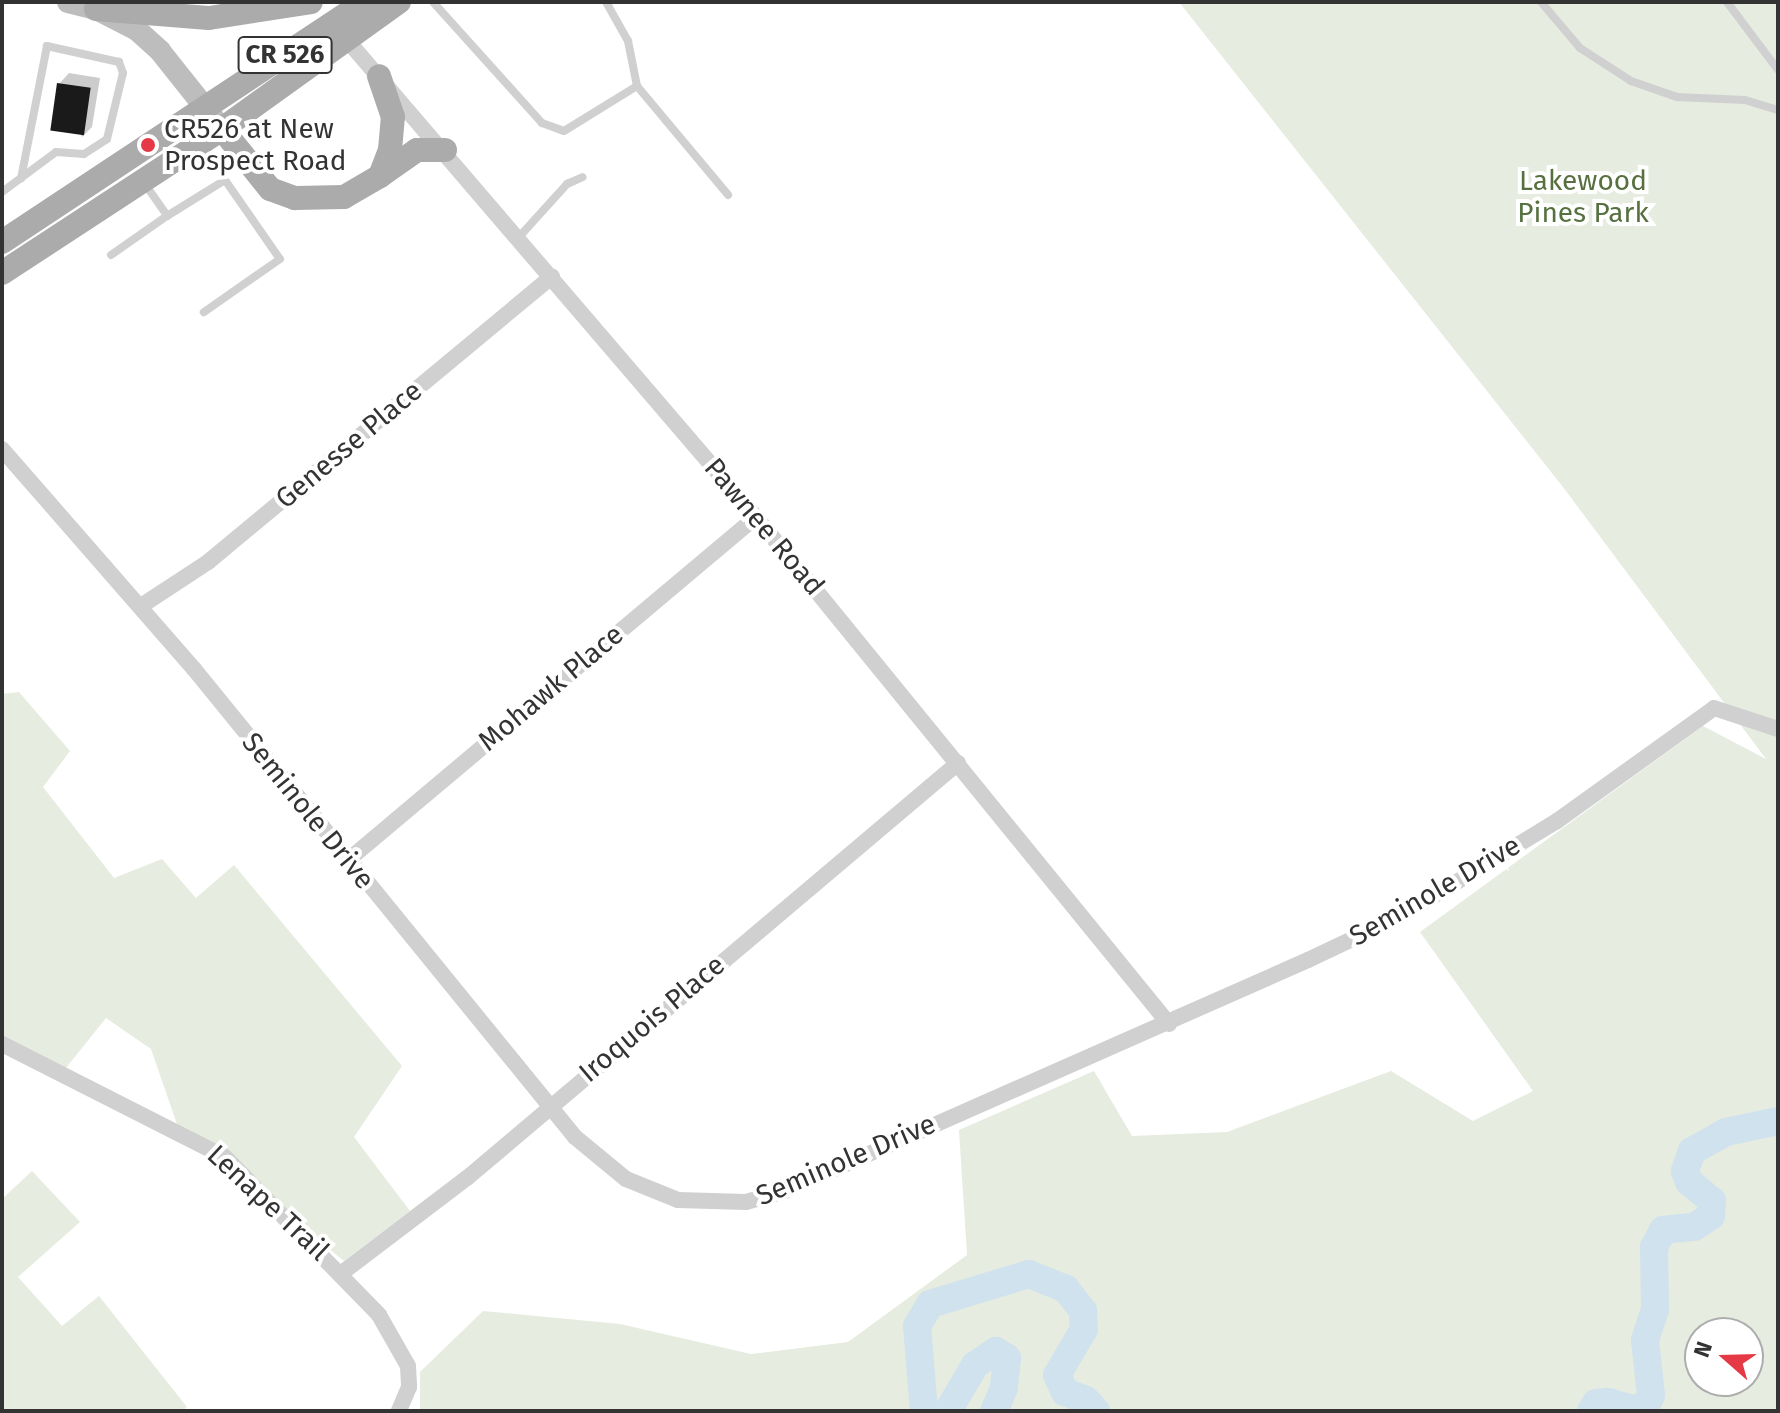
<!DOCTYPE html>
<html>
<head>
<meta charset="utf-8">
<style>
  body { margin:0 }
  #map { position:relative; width:1780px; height:1413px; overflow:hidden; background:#fff; font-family:"Fira Sans",sans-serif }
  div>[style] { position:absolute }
  .green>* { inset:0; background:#e6ecdf }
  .shadow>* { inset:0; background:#0003 }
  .river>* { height:28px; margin:-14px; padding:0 14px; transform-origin:14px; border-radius:14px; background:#cfe2ee }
  .building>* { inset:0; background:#1a1a1a; transform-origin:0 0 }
  .lane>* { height:8px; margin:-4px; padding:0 4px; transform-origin:4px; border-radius:4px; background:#d0d0d0 }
  .street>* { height:16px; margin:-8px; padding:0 8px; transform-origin:8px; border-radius:8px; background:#d0d0d0 }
  .secondary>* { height:22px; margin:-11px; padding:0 11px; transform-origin:11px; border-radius:11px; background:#bdbdbd }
  .primary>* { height:24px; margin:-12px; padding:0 12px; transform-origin:12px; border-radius:12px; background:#ababab }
  .dots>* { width:22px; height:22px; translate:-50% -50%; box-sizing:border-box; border:4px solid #fff; border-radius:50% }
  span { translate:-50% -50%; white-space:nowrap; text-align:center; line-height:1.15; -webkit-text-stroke:8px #fff; paint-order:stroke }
  .shield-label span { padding:2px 6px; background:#fff; border:2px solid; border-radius:6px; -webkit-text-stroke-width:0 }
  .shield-label { font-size:26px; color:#333; font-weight:700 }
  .poi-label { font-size:28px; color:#333 }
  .left { translate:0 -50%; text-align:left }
  .park-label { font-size:28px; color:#56703f }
  .street-label { font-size:28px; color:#333 }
  .frame { position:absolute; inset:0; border:4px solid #333; pointer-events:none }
  .north { position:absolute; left:1684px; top:1317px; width:80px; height:80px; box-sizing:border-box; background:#fff; border:2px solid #adadad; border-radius:50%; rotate:290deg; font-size:22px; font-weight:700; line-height:32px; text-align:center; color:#333 }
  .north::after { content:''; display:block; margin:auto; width:28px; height:36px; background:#e63946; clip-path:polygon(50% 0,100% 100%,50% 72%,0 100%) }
</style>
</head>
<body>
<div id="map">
  <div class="green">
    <i style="clip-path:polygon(evenodd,1179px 2px,1778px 2px,1778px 1411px,420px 1411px,420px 1372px,483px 1311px,620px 1324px,751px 1354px,848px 1342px,967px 1255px,959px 1130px,1094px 1071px,1132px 1136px,1227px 1132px,1391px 1071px,1473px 1121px,1533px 1091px,1420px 932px,1703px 726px,1766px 759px,1563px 487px,1179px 2px,1700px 1333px,1748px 1333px,1748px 1381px,1700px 1381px,1700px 1333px)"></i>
    <i style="clip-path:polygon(19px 692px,70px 751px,43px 787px,114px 878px,162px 859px,196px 898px,234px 865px,402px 1066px,354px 1137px,410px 1211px,344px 1261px,178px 1127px,151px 1049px,106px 1018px,61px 1074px,2px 1047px,2px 694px)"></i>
    <i style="clip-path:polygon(32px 1171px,80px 1222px,18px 1277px,62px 1326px,99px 1296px,187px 1407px,182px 1411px,2px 1411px,2px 1199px)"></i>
  </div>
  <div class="shadow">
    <i style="clip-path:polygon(69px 73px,100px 78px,92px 127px,82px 137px,59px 84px)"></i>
  </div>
  <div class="river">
    <i style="left:924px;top:1411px;width:85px;rotate:-94.7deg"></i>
    <i style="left:917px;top:1326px;width:26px;rotate:-59deg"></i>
    <i style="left:930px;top:1304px;width:103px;rotate:-16.9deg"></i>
    <i style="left:1029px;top:1274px;width:40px;rotate:22deg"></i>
    <i style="left:1066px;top:1289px;width:28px;rotate:52deg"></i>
    <i style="left:1083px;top:1311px;width:18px;rotate:87deg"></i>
    <i style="left:1084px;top:1329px;width:53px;rotate:120.4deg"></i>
    <i style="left:1057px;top:1375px;width:19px;rotate:65deg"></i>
    <i style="left:1065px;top:1392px;width:22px;rotate:21deg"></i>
    <i style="left:1086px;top:1400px;width:15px;rotate:48deg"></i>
    <i style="left:948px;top:1411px;width:53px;rotate:-59.6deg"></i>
    <i style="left:975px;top:1365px;width:25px;rotate:-34deg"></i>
    <i style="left:996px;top:1351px;width:13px;rotate:32deg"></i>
    <i style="left:1007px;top:1358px;width:30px;rotate:96deg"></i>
    <i style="left:1004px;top:1388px;width:25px;rotate:113deg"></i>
    <i style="left:1591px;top:1411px;width:9px;rotate:-58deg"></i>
    <i style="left:1596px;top:1403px;width:12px;rotate:-5deg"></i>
    <i style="left:1608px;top:1402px;width:25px;rotate:16deg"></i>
    <i style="left:1632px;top:1409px;width:14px;rotate:-12deg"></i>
    <i style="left:1646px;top:1406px;width:12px;rotate:-66deg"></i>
    <i style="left:1651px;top:1395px;width:55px;rotate:-96.2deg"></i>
    <i style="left:1645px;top:1340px;width:33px;rotate:-72deg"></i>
    <i style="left:1655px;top:1309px;width:62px;rotate:-90.9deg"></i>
    <i style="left:1654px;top:1247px;width:19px;rotate:-62deg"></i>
    <i style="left:1663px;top:1230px;width:31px;rotate:-6deg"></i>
    <i style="left:1694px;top:1227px;width:20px;rotate:-33deg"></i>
    <i style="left:1711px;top:1216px;width:15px;rotate:-86deg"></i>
    <i style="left:1712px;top:1201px;width:30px;rotate:-140deg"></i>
    <i style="left:1689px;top:1182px;width:12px;rotate:-110deg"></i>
    <i style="left:1685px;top:1171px;width:21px;rotate:-71deg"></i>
    <i style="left:1692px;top:1151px;width:39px;rotate:-29deg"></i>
    <i style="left:1726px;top:1132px;width:53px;rotate:-11.9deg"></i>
  </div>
  <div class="building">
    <i style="left:57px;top:83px;width:34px;height:48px;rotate:8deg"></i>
  </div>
  <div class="lane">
    <i style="left:433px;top:2px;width:163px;rotate:48deg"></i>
    <i style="left:542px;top:123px;width:23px;rotate:20deg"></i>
    <i style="left:564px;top:131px;width:86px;rotate:-31.7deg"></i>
    <i style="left:637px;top:86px;width:46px;rotate:-101.3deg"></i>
    <i style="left:628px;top:41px;width:45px;rotate:-119.4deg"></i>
    <i style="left:1541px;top:2px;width:60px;rotate:49.7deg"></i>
    <i style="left:1580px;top:48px;width:61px;rotate:32.9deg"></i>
    <i style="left:1631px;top:81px;width:49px;rotate:19.2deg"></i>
    <i style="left:1677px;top:97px;width:68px;rotate:2.5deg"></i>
    <i style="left:1745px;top:100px;width:34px;rotate:17deg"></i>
    <i style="left:1727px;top:2px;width:85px;rotate:53.1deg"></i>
    <i style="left:637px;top:86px;width:142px;rotate:50.1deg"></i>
    <i style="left:145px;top:184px;width:39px;rotate:55deg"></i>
    <i style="left:167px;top:216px;width:68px;rotate:-31.8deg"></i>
    <i style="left:225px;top:180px;width:96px;rotate:55.2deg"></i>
    <i style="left:280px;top:259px;width:93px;rotate:145.1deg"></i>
    <i style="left:2px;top:192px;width:67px;rotate:-36.5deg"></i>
    <i style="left:56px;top:152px;width:28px;rotate:4deg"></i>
    <i style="left:84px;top:154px;width:27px;rotate:-33deg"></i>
    <i style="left:107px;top:139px;width:68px;rotate:-76.4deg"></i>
    <i style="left:123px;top:73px;width:12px;rotate:-110deg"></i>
    <i style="left:119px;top:62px;width:74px;rotate:-167.5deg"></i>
    <i style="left:47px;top:46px;width:135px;rotate:101.1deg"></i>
    <i style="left:519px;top:237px;width:72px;rotate:-47.8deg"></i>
    <i style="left:567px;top:184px;width:17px;rotate:-24deg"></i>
    <i style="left:111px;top:255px;width:68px;rotate:-34.9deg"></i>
  </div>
  <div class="street">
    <i style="left:347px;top:40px;width:628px;rotate:49.39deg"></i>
    <i style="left:756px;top:517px;width:654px;rotate:50.83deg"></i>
    <i style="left:2px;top:449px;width:292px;rotate:48.9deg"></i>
    <i style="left:194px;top:669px;width:603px;rotate:50.85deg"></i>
    <i style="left:575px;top:1137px;width:66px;rotate:39.5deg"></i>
    <i style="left:626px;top:1179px;width:56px;rotate:22deg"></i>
    <i style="left:678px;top:1200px;width:68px;rotate:1.7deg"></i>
    <i style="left:746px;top:1202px;width:41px;rotate:-15.8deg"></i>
    <i style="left:785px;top:1191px;width:572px;rotate:-23.83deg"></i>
    <i style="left:1308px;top:960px;width:101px;rotate:-25.3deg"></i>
    <i style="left:1399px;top:917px;width:185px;rotate:-31.3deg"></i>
    <i style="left:1557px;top:821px;width:193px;rotate:-35.7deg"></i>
    <i style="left:1714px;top:708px;width:67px;rotate:18.2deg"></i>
    <i style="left:141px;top:606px;width:80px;rotate:-33.3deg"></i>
    <i style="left:208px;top:562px;width:447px;rotate:-39.7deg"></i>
    <i style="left:347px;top:861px;width:534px;rotate:-40.07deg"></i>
    <i style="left:2px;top:1044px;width:250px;rotate:26.9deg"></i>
    <i style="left:225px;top:1157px;width:221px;rotate:45.7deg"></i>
    <i style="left:379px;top:1315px;width:59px;rotate:60.4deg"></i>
    <i style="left:408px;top:1366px;width:21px;rotate:87deg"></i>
    <i style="left:409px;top:1387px;width:26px;rotate:113deg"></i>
    <i style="left:343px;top:1272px;width:156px;rotate:-37.2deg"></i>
    <i style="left:467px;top:1178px;width:643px;rotate:-40.2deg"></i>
  </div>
  <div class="secondary">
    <i style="left:68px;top:2px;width:29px;rotate:14deg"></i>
    <i style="left:96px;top:9px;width:46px;rotate:27.1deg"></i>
    <i style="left:137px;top:30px;width:31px;rotate:42deg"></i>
    <i style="left:160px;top:51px;width:100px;rotate:51.5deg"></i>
  </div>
  <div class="primary">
    <i style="left:96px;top:9px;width:113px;rotate:4.6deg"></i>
    <i style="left:209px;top:18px;width:103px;rotate:-8.9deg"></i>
    <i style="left:222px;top:129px;width:77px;rotate:51.3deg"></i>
    <i style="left:270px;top:189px;width:27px;rotate:20deg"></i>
    <i style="left:295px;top:198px;width:49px;rotate:-1.2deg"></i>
    <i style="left:344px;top:197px;width:42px;rotate:-30.3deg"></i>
    <i style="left:380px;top:176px;width:28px;rotate:-69deg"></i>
    <i style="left:390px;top:150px;width:33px;rotate:-85deg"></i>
    <i style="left:393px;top:117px;width:43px;rotate:-108.9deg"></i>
    <i style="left:380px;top:176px;width:45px;rotate:-35.1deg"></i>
    <i style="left:417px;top:150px;width:28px"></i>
    <i style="left:2px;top:242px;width:434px;rotate:-33.5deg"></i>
    <i style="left:2px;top:273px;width:263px;rotate:-33.2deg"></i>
    <i style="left:222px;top:129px;width:218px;rotate:-35.7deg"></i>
  </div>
  <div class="dots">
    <i style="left:148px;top:145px;background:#e63946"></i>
  </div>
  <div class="shield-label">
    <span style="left:285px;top:55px">CR 526</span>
  </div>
  <div class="poi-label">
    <span class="left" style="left:164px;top:145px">CR526 at New<br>Prospect Road</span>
  </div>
  <div class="park-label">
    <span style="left:1583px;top:197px">Lakewood<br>Pines Park</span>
  </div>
  <div class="street-label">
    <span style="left:349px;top:445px;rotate:-40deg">Genesse Place</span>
    <span style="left:764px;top:527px;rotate:50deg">Pawnee Road</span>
    <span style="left:551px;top:688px;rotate:-40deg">Mohawk Place</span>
    <span style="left:308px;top:811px;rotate:51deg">Seminole Drive</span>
    <span style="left:1435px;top:891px;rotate:-30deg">Seminole Drive</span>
    <span style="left:652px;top:1019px;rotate:-40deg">Iroquois Place</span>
    <span style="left:846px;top:1160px;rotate:-23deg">Seminole Drive</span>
    <span style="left:268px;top:1203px;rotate:43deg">Lenape Trail</span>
  </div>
  <div class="frame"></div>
  <div class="north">N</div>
</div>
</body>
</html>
